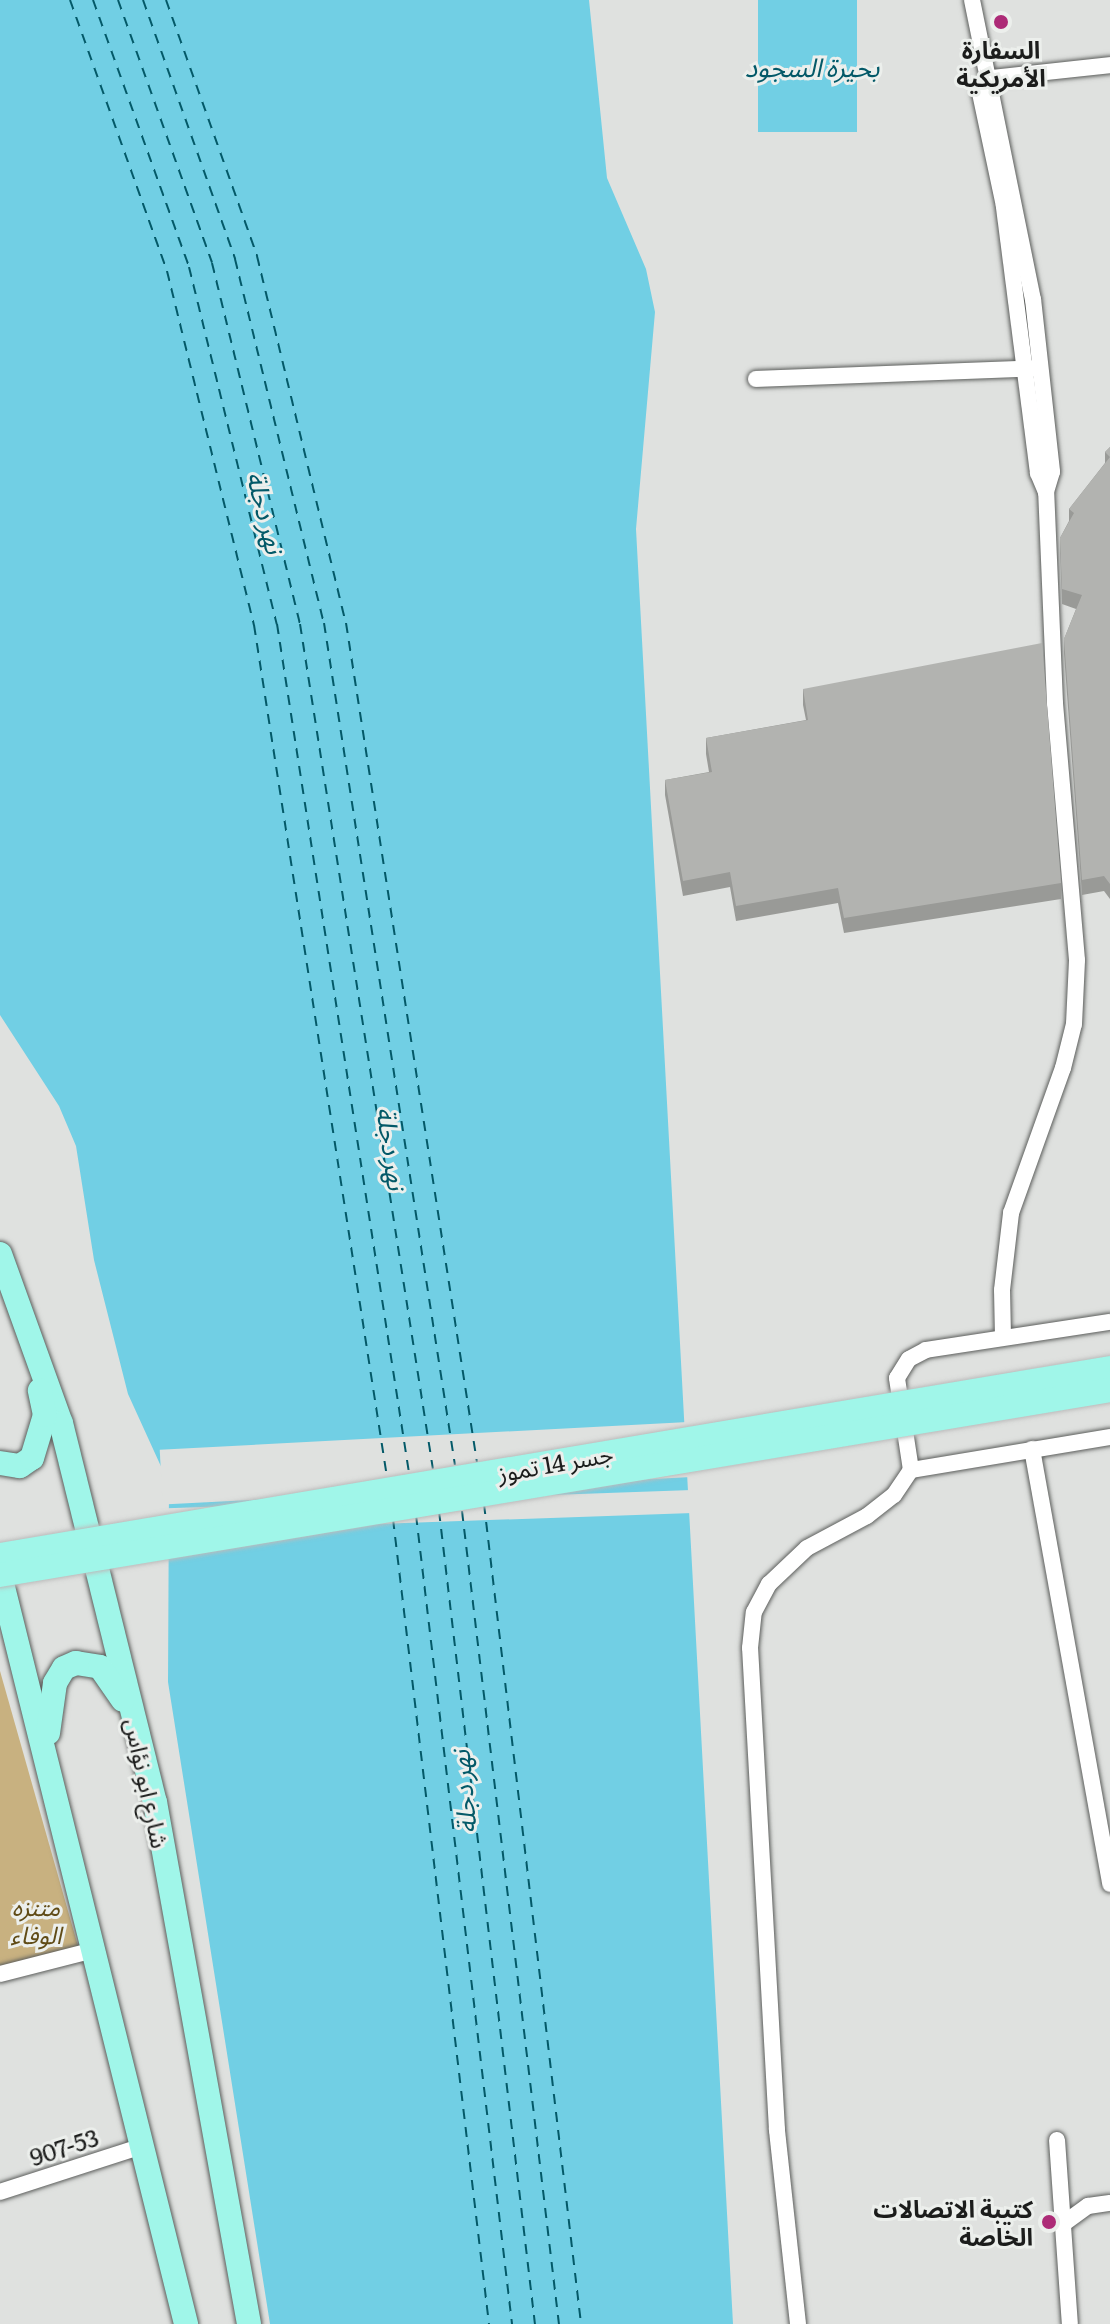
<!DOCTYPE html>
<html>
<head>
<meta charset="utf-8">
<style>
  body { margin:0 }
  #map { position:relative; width:1110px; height:2324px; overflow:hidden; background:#dfe1df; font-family:Literata,"Noto Sans Arabic",serif }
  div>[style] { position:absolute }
  .green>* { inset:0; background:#c8b180 }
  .water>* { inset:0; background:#71cfe4; transform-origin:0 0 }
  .pier>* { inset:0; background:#dfe1df; transform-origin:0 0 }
  .ferry>* { height:2px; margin-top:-1px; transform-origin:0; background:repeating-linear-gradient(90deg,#035968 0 10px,transparent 0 18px) }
  .roads { filter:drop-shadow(0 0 2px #5c5e5c) drop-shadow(0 0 2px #5c5e5c) }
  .minor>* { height:16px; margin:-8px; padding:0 8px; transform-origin:8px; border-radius:8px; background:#fff }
  .primary>* { height:24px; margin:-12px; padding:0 12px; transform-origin:12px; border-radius:12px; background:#a0f6e9 }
  .bridges { filter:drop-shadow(0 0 2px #bbb) drop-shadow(0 0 2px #bbb) }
  .primary-bridge>* { height:24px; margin:-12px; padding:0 12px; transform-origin:12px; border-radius:12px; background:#a0f6e9 }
  .wall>* { inset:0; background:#999a97 }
  .building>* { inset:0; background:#b2b3b0 }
  .dots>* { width:22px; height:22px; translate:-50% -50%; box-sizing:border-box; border:4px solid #ecefec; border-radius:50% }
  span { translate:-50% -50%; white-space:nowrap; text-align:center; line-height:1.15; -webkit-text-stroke:6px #ecefec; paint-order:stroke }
  .poi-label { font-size:24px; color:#1c1d1c; font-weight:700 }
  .right { translate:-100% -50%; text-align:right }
  .street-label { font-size:24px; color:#1c1d1c }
  .park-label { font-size:24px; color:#604b16; font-style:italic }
  .water-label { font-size:26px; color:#035968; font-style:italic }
</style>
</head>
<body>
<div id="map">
  <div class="green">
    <i style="clip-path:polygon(0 1671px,78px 1946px,0 1970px)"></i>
  </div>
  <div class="water">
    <i style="clip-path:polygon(0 0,589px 0,607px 178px,646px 269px,655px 312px,636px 529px,733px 2324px,270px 2324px,168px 1682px,169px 1484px,128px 1394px,94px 1260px,76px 1146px,59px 1106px,0 1015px)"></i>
    <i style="left:758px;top:0;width:99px;height:132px"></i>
  </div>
  <div class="pier">
    <i style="left:688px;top:1422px;width:55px;height:529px;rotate:87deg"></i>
    <i style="left:692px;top:1490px;width:23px;height:532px;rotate:88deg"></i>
  </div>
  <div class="ferry">
    <i style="left:70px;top:0;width:288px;rotate:70.3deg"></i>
    <i style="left:167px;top:271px;width:365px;rotate:76.2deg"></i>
    <i style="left:254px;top:625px;width:862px;rotate:81.13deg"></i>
    <i style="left:93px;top:0;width:284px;rotate:70.2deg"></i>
    <i style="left:189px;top:267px;width:368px;rotate:76.2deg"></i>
    <i style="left:277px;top:624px;width:859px;rotate:81.16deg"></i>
    <i style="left:118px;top:0;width:279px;rotate:70.3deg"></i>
    <i style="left:212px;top:263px;width:372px;rotate:76.3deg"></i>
    <i style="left:300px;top:624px;width:855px;rotate:81.06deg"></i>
    <i style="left:143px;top:0;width:275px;rotate:70.4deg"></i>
    <i style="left:235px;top:259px;width:375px;rotate:76.3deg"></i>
    <i style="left:324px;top:623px;width:852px;rotate:81.16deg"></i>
    <i style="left:166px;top:0;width:272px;rotate:70.4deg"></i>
    <i style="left:257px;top:256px;width:378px;rotate:76.4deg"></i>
    <i style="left:346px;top:623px;width:849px;rotate:81.13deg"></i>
    <i style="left:484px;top:1504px;width:826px;rotate:83.25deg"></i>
    <i style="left:439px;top:1511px;width:819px;rotate:83.27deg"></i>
    <i style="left:462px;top:1511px;width:819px;rotate:83.2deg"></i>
    <i style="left:416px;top:1515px;width:815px;rotate:83.23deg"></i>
    <i style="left:393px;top:1519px;width:811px;rotate:83.2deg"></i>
  </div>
  <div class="roads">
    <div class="minor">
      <i style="left:972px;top:0;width:305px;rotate:78.5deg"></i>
      <i style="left:1033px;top:299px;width:174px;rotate:83.7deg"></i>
      <i style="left:1052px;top:472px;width:21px;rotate:107deg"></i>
      <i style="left:756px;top:379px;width:280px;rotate:-2.2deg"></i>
      <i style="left:1003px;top:1337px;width:47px;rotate:-91.2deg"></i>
      <i style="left:1002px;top:1290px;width:78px;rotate:-83.3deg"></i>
      <i style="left:1011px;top:1213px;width:154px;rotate:-70.3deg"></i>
      <i style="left:1063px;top:1068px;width:45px;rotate:-76deg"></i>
      <i style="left:1074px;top:1024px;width:64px;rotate:-87.3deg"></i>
      <i style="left:1077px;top:960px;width:258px;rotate:-94.9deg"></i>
      <i style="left:1055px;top:703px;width:211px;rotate:-92.4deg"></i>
      <i style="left:1046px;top:492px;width:21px;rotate:-113deg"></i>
      <i style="left:1038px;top:473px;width:269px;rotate:-97.3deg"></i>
      <i style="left:1004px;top:206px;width:116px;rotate:-102deg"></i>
      <i style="left:980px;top:93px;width:19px;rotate:-54deg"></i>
      <i style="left:991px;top:78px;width:120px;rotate:-6.2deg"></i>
      <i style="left:1032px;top:1449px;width:442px;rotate:79.8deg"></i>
      <i style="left:911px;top:1470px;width:93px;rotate:-98.7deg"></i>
      <i style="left:897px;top:1378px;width:22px;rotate:-58deg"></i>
      <i style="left:909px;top:1359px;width:19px;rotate:-28deg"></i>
      <i style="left:926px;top:1350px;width:186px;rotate:-8.7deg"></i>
      <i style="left:0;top:1974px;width:97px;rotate:-14.3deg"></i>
      <i style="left:1057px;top:2140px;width:184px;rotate:86deg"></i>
      <i style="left:0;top:2192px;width:149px;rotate:-17.9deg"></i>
      <i style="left:1063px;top:2224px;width:31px;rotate:-36deg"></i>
      <i style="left:1088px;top:2206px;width:22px;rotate:-8deg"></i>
      <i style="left:798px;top:2324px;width:195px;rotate:-96.2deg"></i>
      <i style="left:777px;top:2130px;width:483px;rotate:-93.2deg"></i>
      <i style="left:750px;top:1648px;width:36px;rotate:-84deg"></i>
      <i style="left:754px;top:1612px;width:32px;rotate:-62deg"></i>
      <i style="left:769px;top:1584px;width:52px;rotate:-43.5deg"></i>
      <i style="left:807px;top:1548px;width:68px;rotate:-28.1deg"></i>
      <i style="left:867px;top:1516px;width:34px;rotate:-38deg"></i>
      <i style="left:894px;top:1495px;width:30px;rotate:-56deg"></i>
      <i style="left:911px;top:1470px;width:202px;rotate:-9.4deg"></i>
    </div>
    <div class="primary">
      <i style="left:0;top:1254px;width:180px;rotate:70.2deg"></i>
      <i style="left:61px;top:1423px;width:390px;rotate:76.1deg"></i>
      <i style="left:155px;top:1802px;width:530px;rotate:79.79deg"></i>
      <i style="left:0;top:1463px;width:20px;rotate:9deg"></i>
      <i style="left:20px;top:1466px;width:14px;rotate:-34deg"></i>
      <i style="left:32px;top:1458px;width:45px;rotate:-73.2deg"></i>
      <i style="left:45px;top:1415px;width:25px;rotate:-102deg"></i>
      <i style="left:0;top:1575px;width:772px;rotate:76.05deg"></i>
      <i style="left:48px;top:1733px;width:50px;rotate:-82deg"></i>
      <i style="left:55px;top:1683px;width:17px;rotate:-59deg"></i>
      <i style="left:64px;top:1668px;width:13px;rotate:-23deg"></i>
      <i style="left:76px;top:1663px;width:24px;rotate:9deg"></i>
      <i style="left:100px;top:1667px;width:40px;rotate:55.1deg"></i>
    </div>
  </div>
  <div class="bridges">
    <div class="primary-bridge">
      <i style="left:0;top:1555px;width:1126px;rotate:-9.56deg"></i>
      <i style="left:0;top:1575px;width:1125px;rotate:-9.46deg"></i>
    </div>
  </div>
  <div class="wall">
    <i style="clip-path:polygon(1110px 447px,1110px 899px,1104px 891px,1082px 895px,1064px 654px,1064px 639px,1076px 609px,1062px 604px,1060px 553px,1060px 538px,1069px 521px,1069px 509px,1105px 463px,1105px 452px)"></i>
    <i style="clip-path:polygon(803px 689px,1061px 883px,1061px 899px,844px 933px,838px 903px,736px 921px,730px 887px,683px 896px,665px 795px,665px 780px,709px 772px,706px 754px,706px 738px,806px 720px,803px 705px)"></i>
  </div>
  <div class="building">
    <i style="clip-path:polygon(1110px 447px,1110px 884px,1104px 876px,1082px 880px,1064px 639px,1082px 595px,1062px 589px,1060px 538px,1074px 513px,1069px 509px,1110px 457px,1105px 452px)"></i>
    <i style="clip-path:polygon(1042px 643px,1061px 883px,844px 918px,838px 888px,736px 906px,730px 872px,683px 881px,665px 780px,712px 772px,706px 738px,808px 720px,803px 689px)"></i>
  </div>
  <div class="dots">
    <i style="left:1001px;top:22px;background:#ad2b77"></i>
    <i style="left:1049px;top:2222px;background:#ad2b77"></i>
  </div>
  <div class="poi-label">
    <span style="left:1001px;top:63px">السفارة<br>الأمريكية</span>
    <span class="right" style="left:1033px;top:2222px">كتيبة الاتصالات<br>الخاصة</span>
  </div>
  <div class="street-label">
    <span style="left:555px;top:1462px;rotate:-10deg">جسر 14 تموز</span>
    <span style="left:148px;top:1783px;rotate:78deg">شارع ابو نؤاس</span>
    <span style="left:64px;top:2146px;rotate:-18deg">907-53</span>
  </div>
  <div class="park-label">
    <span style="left:36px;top:1920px">متنزه<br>الوفاء</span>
  </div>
  <div class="water-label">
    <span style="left:812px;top:66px">بحيرة السجود</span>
    <span style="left:267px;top:512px;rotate:76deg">نهر دجلة</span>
    <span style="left:393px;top:1148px;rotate:82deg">نهر دجلة</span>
    <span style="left:462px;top:1792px;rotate:-95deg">نهر دجلة</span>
  </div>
</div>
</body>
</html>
